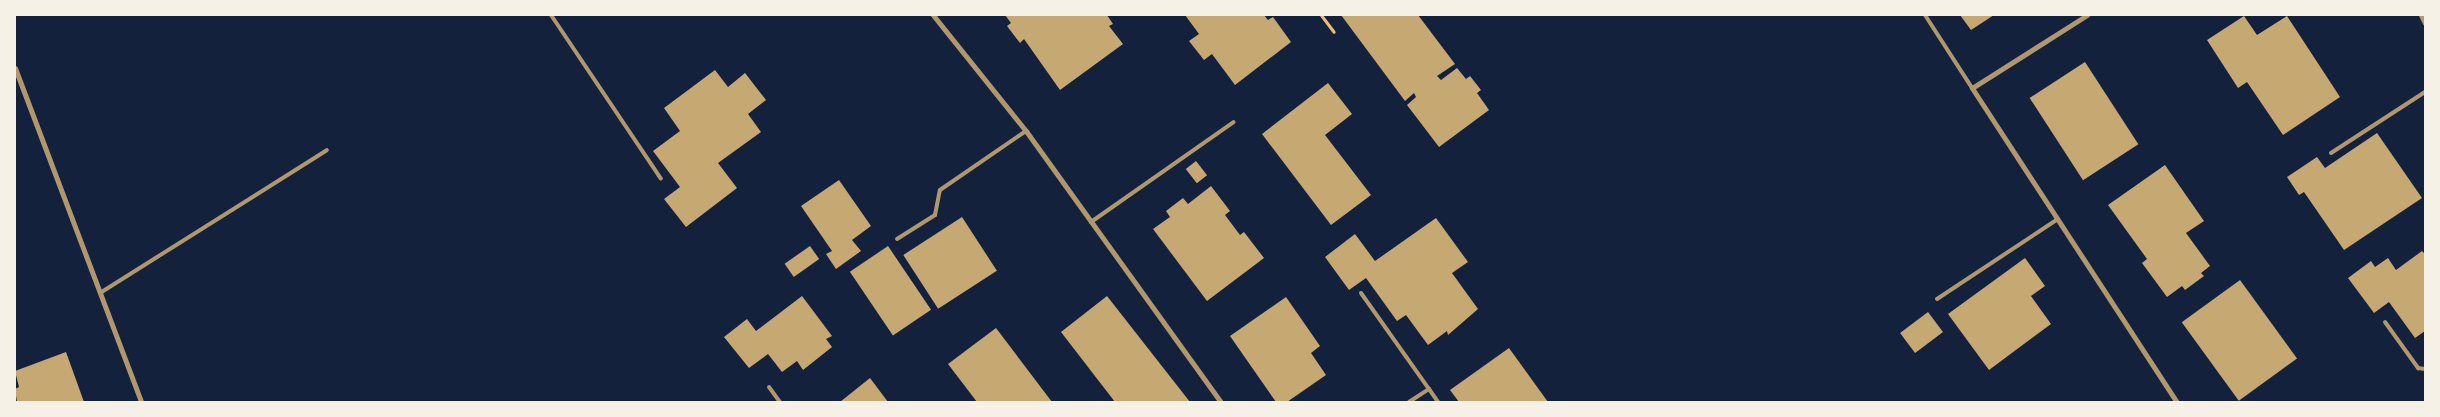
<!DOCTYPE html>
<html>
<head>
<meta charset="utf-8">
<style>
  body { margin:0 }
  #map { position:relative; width:2440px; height:417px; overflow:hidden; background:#14213d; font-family:"PT Sans",sans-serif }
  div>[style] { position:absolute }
  .building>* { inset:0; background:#c6a872; transform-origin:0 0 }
  .path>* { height:3px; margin:-1.5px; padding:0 1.5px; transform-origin:1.5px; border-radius:1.5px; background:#e5c07b }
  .service>* { height:4px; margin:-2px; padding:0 2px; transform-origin:2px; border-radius:2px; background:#b1986c }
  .minor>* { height:5px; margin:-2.5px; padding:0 2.5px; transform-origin:2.5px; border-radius:2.5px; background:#b1986c }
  span { translate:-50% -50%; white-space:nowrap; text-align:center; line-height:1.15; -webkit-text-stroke:5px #f6f1e7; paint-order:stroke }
  .frame { position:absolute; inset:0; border:16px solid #f6f1e7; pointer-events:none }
</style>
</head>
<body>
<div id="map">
  <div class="building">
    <i style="clip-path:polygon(1005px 15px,1107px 15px,1113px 24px,1109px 26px,1123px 44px,1060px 90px,1024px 39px,1020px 43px,1007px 26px,1011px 23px)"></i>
    <i style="clip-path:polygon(1185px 15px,1264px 15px,1268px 20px,1273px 17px,1291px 42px,1235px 85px,1212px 54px,1204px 60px,1189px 41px,1199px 34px)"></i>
    <i style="clip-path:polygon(1341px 15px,1418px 15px,1455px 64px,1437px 76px,1441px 80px,1457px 68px,1466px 79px,1470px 76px,1481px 90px,1477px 93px,1489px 110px,1439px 147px,1407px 105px,1416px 97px,1414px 93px,1405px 101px)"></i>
    <i style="clip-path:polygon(1960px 15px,1994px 15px,1971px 30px)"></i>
    <i style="clip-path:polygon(2244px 16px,2257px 35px,2287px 16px,2340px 97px,2283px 135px,2247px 82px,2238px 88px,2207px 40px)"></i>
    <i style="left:2085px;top:62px;width:98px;height:66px;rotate:57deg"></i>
    <i style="clip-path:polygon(715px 70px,728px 87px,745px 73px,766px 100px,748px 114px,761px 132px,718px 163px,737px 188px,686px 227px,664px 199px,680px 187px,653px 151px,680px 131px,664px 108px)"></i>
    <i style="clip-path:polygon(1328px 83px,1352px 114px,1325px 135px,1371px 195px,1331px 225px,1262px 134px)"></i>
    <i style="clip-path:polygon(2377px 133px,2422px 198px,2344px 250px,2304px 192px,2299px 195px,2287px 177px,2317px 157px,2325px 168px)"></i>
    <i style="left:1196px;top:161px;width:18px;height:13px;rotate:52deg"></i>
    <i style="clip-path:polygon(2165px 165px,2204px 221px,2186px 233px,2210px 266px,2201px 273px,2204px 276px,2185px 290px,2182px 286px,2167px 297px,2142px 263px,2147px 259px,2108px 205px)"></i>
    <i style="clip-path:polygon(839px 180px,871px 226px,852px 240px,861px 251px,836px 269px,826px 254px,832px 251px,801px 206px)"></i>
    <i style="clip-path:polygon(1211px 186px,1230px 211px,1225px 215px,1240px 235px,1244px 232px,1264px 258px,1207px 301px,1153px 229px,1170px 217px,1166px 211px,1183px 198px,1188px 204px)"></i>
    <i style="left:962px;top:217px;width:64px;height:70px;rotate:57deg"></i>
    <i style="clip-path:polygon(1436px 218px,1468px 262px,1452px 273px,1478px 309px,1448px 335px,1447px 331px,1428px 345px,1406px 315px,1397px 321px,1366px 278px,1349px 290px,1325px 257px,1355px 234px,1375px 261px)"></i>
    <i style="left:810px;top:246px;width:16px;height:31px;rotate:55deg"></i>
    <i style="left:888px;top:246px;width:77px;height:46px;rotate:56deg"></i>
    <i style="clip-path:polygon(2422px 251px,2425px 254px,2425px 331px,2415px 338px,2389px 302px,2374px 313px,2348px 278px,2371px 261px,2375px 267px,2388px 258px,2396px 270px)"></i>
    <i style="clip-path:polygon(2025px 258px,2045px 286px,2031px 296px,2051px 324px,1989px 370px,1948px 314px)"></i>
    <i style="left:2240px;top:280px;width:97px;height:72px;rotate:54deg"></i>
    <i style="clip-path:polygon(802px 296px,832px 336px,826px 339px,832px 347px,803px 370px,797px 361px,782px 372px,768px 354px,749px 368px,724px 337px,747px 319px,756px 331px)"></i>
    <i style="clip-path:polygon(1107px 296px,1190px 402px,1115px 402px,1061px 332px)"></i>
    <i style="clip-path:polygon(1286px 297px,1320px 346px,1311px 353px,1326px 375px,1287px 402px,1276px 402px,1230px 336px)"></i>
    <i style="left:1928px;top:312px;width:25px;height:35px;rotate:53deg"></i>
    <i style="clip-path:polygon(996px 328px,1052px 402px,977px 402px,948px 364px)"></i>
    <i style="clip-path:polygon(1509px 348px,1548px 402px,1459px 402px,1450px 390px)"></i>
    <i style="clip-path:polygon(66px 352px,84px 402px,17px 402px,15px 389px,19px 387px,15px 371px)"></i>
    <i style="clip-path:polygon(870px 378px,888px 402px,840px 402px)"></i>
  </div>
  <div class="path">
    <i style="left:1321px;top:15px;width:21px;rotate:53deg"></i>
  </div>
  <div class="service">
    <i style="left:551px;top:15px;width:197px;rotate:56.1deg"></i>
    <i style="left:1925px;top:15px;width:87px;rotate:57.2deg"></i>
    <i style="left:2331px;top:153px;width:112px;rotate:-33deg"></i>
    <i style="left:1091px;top:222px;width:174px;rotate:-35deg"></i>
    <i style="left:897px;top:239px;width:45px;rotate:-32.3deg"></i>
    <i style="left:935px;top:215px;width:25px;rotate:-79deg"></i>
    <i style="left:940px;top:190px;width:104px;rotate:-34.5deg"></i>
    <i style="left:100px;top:293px;width:268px;rotate:-32.2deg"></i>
    <i style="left:1361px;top:293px;width:118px;rotate:54.7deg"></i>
    <i style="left:1937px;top:299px;width:145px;rotate:-33.5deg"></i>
    <i style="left:2385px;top:322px;width:57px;rotate:54.3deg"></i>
    <i style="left:2418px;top:368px;width:7px;rotate:8deg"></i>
    <i style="left:769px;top:387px;width:19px;rotate:54deg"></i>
    <i style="left:1409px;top:402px;width:24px;rotate:-33deg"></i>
    <i style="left:1429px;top:389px;width:16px;rotate:55deg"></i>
  </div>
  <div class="minor">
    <i style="left:933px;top:15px;width:149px;rotate:51.3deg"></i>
    <i style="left:1026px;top:131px;width:334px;rotate:54.3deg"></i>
    <i style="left:2087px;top:15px;width:136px;rotate:147.6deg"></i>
    <i style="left:1972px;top:88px;width:375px;rotate:56.9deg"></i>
    <i style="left:2421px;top:15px;width:9px;rotate:63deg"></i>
    <i style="left:15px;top:68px;width:357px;rotate:69.3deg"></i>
  </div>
  <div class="frame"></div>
</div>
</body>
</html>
